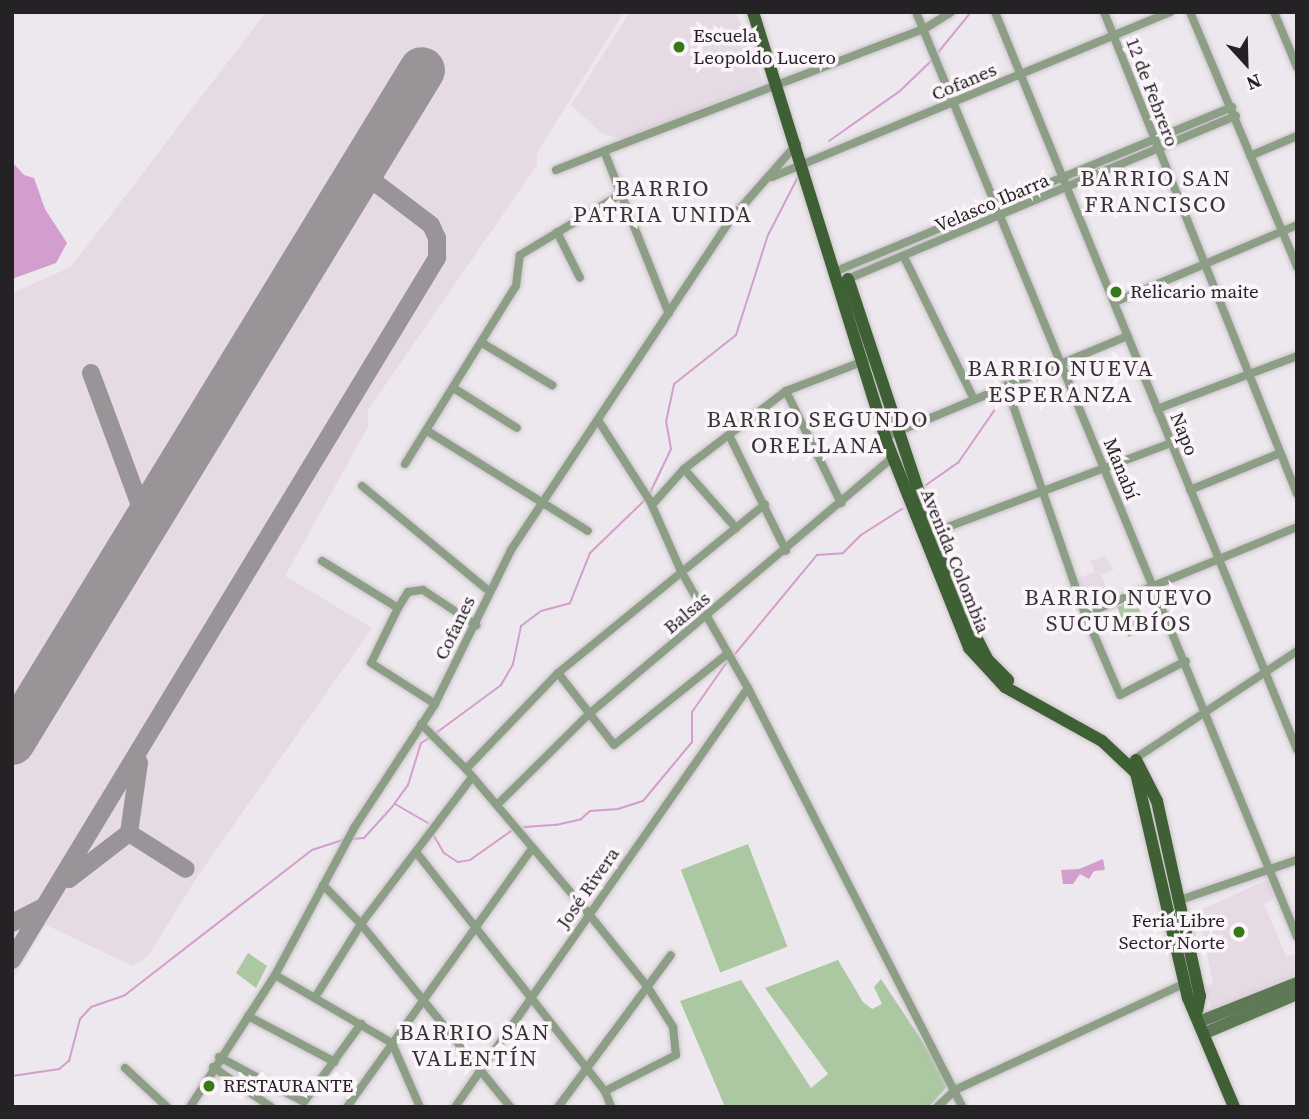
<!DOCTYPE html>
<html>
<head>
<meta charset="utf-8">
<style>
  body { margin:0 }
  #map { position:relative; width:1309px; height:1119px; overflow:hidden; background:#ede8ed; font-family:"Source Serif 4",serif }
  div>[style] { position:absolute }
  .built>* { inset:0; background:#e6dae4 }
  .green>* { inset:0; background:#abc8a2; transform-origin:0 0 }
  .water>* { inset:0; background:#d39ecd }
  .stream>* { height:2px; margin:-1px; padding:0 1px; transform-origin:1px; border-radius:1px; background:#d39ecd }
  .taxiway>* { height:18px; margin:-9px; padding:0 9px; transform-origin:9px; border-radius:9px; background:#989498 }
  .runway>* { height:46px; margin:-23px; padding:0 23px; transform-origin:23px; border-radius:23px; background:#989498 }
  .roads { filter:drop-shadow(0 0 2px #c9c4c9) drop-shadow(0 0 2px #c9c4c9) }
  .street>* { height:8px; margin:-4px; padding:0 4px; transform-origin:4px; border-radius:4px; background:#8c9e86 }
  .secondary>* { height:12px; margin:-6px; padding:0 6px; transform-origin:6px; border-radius:6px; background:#5f7957 }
  .primary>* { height:12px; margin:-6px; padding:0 6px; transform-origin:6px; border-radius:6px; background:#3f5f35 }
  .dots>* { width:19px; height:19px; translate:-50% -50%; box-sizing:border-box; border:4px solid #fbf5fa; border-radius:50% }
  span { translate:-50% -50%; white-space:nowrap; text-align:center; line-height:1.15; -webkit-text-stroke:7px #fbf5fa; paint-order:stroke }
  .poi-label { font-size:19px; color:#242224 }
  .left { translate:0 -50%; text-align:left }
  .right { translate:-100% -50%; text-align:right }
  .street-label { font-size:19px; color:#242224 }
  .quarter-label { font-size:23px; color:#373337; letter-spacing:2px }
  .frame { position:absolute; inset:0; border:14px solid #242224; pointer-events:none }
  .north { position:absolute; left:1211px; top:28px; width:70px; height:70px; -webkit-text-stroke:5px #fbf5fa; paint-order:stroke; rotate:158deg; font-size:19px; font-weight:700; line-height:28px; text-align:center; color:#242224 }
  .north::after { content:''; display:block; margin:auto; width:24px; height:32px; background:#242224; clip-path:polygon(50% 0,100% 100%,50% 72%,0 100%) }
</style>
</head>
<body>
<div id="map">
  <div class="built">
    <i style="clip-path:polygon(266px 12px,624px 12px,537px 153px,537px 165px,368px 410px,368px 427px,285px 576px,372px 628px,197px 877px,148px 956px,133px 966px,46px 925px,12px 981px,12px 293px,71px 267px)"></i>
    <i style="clip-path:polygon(630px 12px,736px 12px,763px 82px,626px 140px,601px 133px,571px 105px)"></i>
    <i style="clip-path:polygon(1105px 556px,1114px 569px,1101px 575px,1111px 601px,1090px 609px,1078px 578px,1095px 572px,1091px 561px)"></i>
    <i style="clip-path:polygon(1267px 880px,1274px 898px,1264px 904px,1286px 956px,1297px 954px,1297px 974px,1212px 1008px,1205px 987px,1213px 983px,1198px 911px)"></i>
  </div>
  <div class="green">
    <i style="left:1136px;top:600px;width:32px;height:20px;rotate:70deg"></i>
    <i style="left:748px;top:844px;width:110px;height:72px;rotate:69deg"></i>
    <i style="clip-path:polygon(248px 953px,267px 966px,256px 988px,236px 973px)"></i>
    <i style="clip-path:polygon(838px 960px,863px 1002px,872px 1009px,882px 1004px,874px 987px,881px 979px,950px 1083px,929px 1107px,725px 1107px,680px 1001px,741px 980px,811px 1088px,828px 1074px,765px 988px)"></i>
  </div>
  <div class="water">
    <i style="clip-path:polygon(12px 162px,24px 175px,34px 178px,45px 209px,67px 243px,56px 263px,12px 279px)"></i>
    <i style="clip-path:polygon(1103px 859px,1105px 870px,1094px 871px,1089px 879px,1080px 874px,1073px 884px,1063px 884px,1061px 870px,1079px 869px)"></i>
  </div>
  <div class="stream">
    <i style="left:936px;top:55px;width:55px;rotate:-50.9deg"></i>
    <i style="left:829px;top:141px;width:87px;rotate:-35.2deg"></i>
    <i style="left:900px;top:91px;width:45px;rotate:-44.1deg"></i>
    <i style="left:926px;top:485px;width:39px;rotate:-35deg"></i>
    <i style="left:958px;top:463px;width:70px;rotate:-55.4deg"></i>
    <i style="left:649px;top:495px;width:51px;rotate:-64.4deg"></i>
    <i style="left:671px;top:449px;width:27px;rotate:-100deg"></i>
    <i style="left:666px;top:422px;width:39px;rotate:-78deg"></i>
    <i style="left:674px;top:384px;width:79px;rotate:-38.3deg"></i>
    <i style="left:736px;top:335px;width:105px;rotate:-72.3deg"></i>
    <i style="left:768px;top:235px;width:65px;rotate:-62.7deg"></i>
    <i style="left:735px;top:654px;width:129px;rotate:-50.4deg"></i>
    <i style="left:817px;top:555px;width:26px;rotate:-4deg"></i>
    <i style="left:843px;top:553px;width:25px;rotate:-45deg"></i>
    <i style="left:861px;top:535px;width:49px;rotate:-32.4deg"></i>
    <i style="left:436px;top:733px;width:81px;rotate:-36.4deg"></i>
    <i style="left:501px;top:685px;width:24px;rotate:-60deg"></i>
    <i style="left:513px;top:664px;width:39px;rotate:-78deg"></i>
    <i style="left:521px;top:626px;width:25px;rotate:-37deg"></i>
    <i style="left:541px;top:611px;width:30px;rotate:-15deg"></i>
    <i style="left:570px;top:603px;width:54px;rotate:-68.2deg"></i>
    <i style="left:590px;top:553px;width:78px;rotate:-44deg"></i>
    <i style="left:395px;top:804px;width:38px;rotate:30deg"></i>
    <i style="left:524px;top:827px;width:32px;rotate:-4deg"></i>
    <i style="left:556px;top:825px;width:26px;rotate:-13deg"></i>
    <i style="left:581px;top:819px;width:12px;rotate:-42deg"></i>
    <i style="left:590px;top:811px;width:28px;rotate:-4deg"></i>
    <i style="left:618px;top:809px;width:26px;rotate:-18deg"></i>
    <i style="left:643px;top:801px;width:77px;rotate:-50.3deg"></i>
    <i style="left:692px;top:742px;width:30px;rotate:-90deg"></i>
    <i style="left:692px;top:712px;width:61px;rotate:-55deg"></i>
    <i style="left:434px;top:836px;width:20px;rotate:60deg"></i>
    <i style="left:444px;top:853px;width:17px;rotate:33deg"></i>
    <i style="left:458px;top:862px;width:12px;rotate:-9deg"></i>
    <i style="left:470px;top:860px;width:50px;rotate:-35.3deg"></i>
    <i style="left:352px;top:839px;width:12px;rotate:-5deg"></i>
    <i style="left:364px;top:838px;width:42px;rotate:-47.9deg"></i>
    <i style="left:392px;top:807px;width:27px;rotate:-54deg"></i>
    <i style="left:408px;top:785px;width:44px;rotate:-72.8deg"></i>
    <i style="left:421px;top:743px;width:9px;rotate:-32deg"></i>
    <i style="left:12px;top:1076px;width:48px;rotate:-8.5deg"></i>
    <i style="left:59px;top:1069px;width:13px;rotate:-39deg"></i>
    <i style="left:69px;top:1061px;width:43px;rotate:-75.3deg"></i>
    <i style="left:80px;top:1019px;width:16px;rotate:-47deg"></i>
    <i style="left:91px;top:1007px;width:36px;rotate:-19deg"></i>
    <i style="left:125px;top:995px;width:237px;rotate:-37.8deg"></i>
    <i style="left:312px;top:850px;width:33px;rotate:-18deg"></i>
  </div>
  <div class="taxiway">
    <i style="left:91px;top:373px;width:159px;rotate:69.7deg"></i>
    <i style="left:129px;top:833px;width:67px;rotate:32.3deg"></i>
    <i style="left:69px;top:879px;width:76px;rotate:-37.5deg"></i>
    <i style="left:129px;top:833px;width:71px;rotate:-81.9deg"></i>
    <i style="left:12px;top:923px;width:35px;rotate:-27deg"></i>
    <i style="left:12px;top:960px;width:821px;rotate:-58.81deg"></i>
    <i style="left:437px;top:258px;width:20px;rotate:-90deg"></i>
    <i style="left:437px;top:238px;width:14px;rotate:-115deg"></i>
    <i style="left:431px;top:225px;width:89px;rotate:-142.7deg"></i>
  </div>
  <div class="runway">
    <i style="left:12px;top:742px;width:787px;rotate:-58.61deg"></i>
  </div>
  <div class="roads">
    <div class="street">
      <i style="left:916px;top:12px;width:1000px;rotate:67.61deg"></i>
      <i style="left:995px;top:12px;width:797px;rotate:67.74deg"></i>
      <i style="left:1104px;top:12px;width:519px;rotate:68.18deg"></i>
      <i style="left:1190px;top:12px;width:277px;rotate:67.2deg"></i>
      <i style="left:1274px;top:12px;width:60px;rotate:67.3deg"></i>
      <i style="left:604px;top:151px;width:342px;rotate:-20.9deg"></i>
      <i style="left:924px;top:29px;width:32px;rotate:-32deg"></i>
      <i style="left:1250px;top:156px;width:51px;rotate:-23.1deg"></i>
      <i style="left:556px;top:170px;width:52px;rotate:-21.6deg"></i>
      <i style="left:604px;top:151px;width:175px;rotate:68.3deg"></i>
      <i style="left:772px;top:177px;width:431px;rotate:-22.5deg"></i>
      <i style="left:557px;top:232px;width:51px;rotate:63.4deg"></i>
      <i style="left:904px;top:257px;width:156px;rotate:63.8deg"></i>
      <i style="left:834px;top:272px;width:431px;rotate:-22.5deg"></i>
      <i style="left:845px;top:280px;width:424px;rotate:-22.8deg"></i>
      <i style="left:1115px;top:302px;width:198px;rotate:-22.9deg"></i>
      <i style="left:482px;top:343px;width:82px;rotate:31deg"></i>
      <i style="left:1006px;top:385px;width:242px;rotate:71deg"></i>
      <i style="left:1085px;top:614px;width:88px;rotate:66.6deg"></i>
      <i style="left:1120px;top:695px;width:74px;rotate:-27.3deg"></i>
      <i style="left:455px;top:389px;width:73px;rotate:32.2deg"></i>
      <i style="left:786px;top:391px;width:125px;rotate:63.8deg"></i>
      <i style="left:1157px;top:409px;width:150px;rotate:-20.7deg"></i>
      <i style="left:598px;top:420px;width:96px;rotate:57.3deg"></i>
      <i style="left:650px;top:501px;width:77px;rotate:66.1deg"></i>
      <i style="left:681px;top:571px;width:135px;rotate:60.2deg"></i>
      <i style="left:748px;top:688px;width:470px;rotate:62.9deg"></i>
      <i style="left:429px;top:432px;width:187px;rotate:31.9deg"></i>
      <i style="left:729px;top:435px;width:129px;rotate:63.8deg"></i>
      <i style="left:885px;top:437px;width:263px;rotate:-22.6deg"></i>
      <i style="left:405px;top:464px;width:210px;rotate:-58.1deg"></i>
      <i style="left:516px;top:286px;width:31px;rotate:-83deg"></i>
      <i style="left:520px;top:255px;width:118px;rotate:-31.1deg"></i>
      <i style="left:684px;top:469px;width:79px;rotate:48.6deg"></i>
      <i style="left:362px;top:486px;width:166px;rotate:39.6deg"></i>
      <i style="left:1190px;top:490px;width:97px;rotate:-22.3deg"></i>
      <i style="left:652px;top:505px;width:48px;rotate:-48.4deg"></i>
      <i style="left:684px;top:469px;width:128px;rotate:-37.4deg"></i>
      <i style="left:786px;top:391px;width:84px;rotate:-21deg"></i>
      <i style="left:929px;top:534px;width:259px;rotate:-20.6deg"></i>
      <i style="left:322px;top:561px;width:89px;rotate:31.7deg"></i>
      <i style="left:398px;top:608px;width:61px;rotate:116.1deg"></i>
      <i style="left:371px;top:663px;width:76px;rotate:32.6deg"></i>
      <i style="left:398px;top:608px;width:19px;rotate:-58deg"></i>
      <i style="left:408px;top:592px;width:15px;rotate:-8deg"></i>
      <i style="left:423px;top:590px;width:64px;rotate:33.4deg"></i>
      <i style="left:1085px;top:614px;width:229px;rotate:-22.3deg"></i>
      <i style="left:558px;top:673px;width:91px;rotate:52.1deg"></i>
      <i style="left:614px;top:745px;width:145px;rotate:-38.8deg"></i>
      <i style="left:421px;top:724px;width:64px;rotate:45deg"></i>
      <i style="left:466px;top:769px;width:189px;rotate:49.7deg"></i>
      <i style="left:588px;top:913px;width:94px;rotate:51.1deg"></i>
      <i style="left:647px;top:986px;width:49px;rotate:57.6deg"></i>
      <i style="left:673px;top:1027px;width:28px;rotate:84deg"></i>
      <i style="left:676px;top:1055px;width:80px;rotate:153.1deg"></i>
      <i style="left:1133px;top:760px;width:197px;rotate:-33.6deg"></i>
      <i style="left:466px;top:769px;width:133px;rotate:-46.2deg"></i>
      <i style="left:558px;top:673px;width:267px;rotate:-39.2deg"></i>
      <i style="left:497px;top:805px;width:129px;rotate:-44.7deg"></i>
      <i style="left:589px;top:714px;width:399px;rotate:-40.2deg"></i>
      <i style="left:416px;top:852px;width:305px;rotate:51.7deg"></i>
      <i style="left:605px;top:1091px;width:17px;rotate:69deg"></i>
      <i style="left:323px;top:885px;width:54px;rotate:45.7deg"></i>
      <i style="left:361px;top:924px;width:236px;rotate:50.8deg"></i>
      <i style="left:1177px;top:901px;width:127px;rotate:-18.9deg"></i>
      <i style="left:275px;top:975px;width:135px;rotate:30.2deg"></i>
      <i style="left:392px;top:1043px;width:70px;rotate:66.4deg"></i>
      <i style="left:316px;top:996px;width:85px;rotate:-58deg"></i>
      <i style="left:361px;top:924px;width:184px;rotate:-52.9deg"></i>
      <i style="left:248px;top:1016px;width:98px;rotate:27.9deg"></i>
      <i style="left:219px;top:1057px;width:96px;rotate:27.9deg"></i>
      <i style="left:304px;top:1102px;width:97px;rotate:-53.8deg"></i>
      <i style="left:213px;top:1067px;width:70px;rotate:34.6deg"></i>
      <i style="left:125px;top:1068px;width:57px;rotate:42.9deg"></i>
      <i style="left:190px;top:1107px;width:157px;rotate:-57.2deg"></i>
      <i style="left:275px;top:975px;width:167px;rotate:-61.7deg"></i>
      <i style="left:354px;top:828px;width:148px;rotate:-56.8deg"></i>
      <i style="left:435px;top:704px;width:172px;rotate:-63.7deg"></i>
      <i style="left:511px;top:550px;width:397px;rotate:-56.4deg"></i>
      <i style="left:731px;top:219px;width:100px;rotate:-48.7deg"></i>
      <i style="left:347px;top:1107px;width:317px;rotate:-54.4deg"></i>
      <i style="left:455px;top:1107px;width:511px;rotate:-55.04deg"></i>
      <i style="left:558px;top:1107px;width:189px;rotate:-53.4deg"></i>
      <i style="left:937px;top:1107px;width:25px;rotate:-43deg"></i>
      <i style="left:955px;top:1090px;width:255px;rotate:-24.9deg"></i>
    </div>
    <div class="secondary">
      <i style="left:1201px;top:1021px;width:103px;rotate:-21.6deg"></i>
      <i style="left:1205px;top:1033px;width:100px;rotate:-23deg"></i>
    </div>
    <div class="primary">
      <i style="left:753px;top:12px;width:454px;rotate:72.7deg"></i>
      <i style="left:888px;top:445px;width:219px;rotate:68.2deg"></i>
      <i style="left:969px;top:648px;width:53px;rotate:47.3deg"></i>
      <i style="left:1005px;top:687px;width:111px;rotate:29.1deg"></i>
      <i style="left:1102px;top:741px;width:47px;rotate:43.3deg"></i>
      <i style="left:1136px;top:773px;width:231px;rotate:77deg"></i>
      <i style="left:1188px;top:998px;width:118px;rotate:67.1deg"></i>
      <i style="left:848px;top:279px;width:267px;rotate:71.6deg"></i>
      <i style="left:932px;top:532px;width:112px;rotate:67.3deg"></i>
      <i style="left:975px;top:635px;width:27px;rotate:63deg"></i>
      <i style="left:987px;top:659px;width:30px;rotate:45deg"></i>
      <i style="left:1136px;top:760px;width:46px;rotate:62.9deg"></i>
      <i style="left:1157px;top:801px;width:200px;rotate:77.6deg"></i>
      <i style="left:1200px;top:996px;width:15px;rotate:101deg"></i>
    </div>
  </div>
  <div class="dots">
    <i style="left:679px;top:47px;background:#35791b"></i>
    <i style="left:1116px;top:292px;background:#35791b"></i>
    <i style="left:1239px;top:932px;background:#35791b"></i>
    <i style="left:209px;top:1086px;background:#35791b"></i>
  </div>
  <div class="poi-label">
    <span class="left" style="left:693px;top:47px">Escuela<br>Leopoldo Lucero</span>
    <span class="left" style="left:1130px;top:292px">Relicario maite</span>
    <span class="right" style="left:1225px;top:932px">Feria Libre<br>Sector Norte</span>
    <span class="left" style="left:223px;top:1086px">RESTAURANTE</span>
  </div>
  <div class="street-label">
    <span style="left:964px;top:82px;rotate:-23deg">Cofanes</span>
    <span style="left:1152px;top:92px;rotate:69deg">12 de Febrero</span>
    <span style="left:992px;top:203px;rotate:-23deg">Velasco Ibarra</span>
    <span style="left:1184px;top:434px;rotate:68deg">Napo</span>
    <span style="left:1121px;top:469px;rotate:68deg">Manabí</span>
    <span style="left:955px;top:561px;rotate:68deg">Avenida Colombia</span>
    <span style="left:687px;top:613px;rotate:-40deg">Balsas</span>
    <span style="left:455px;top:628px;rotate:-64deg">Cofanes</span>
    <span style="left:588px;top:888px;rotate:-55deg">José Rivera</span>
  </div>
  <div class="quarter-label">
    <span style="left:1156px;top:191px">BARRIO SAN<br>FRANCISCO</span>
    <span style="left:663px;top:201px">BARRIO<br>PATRIA UNIDA</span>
    <span style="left:1061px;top:381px">BARRIO NUEVA<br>ESPERANZA</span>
    <span style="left:818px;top:432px">BARRIO SEGUNDO<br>ORELLANA</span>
    <span style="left:1119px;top:610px">BARRIO NUEVO<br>SUCUMBÍOS</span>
    <span style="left:475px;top:1045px">BARRIO SAN<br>VALENTÍN</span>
  </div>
  <div class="frame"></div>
  <div class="north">N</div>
</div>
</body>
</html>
